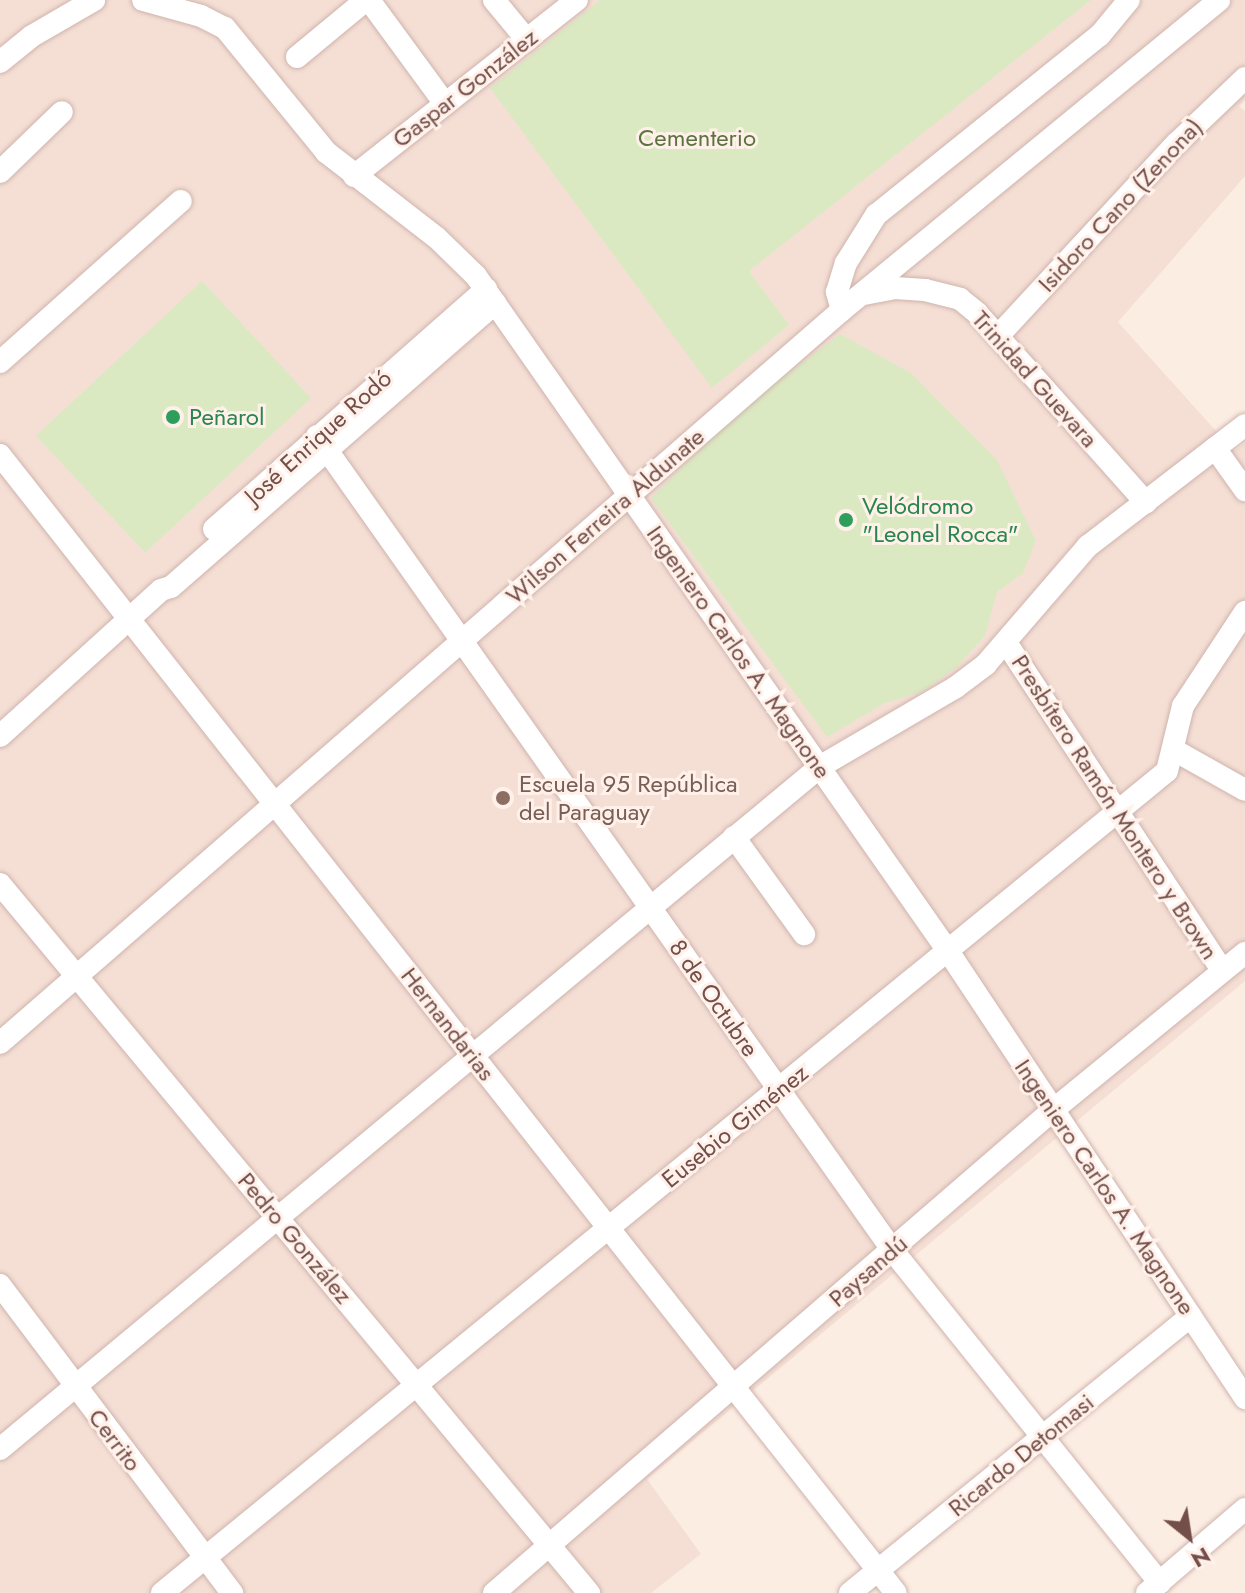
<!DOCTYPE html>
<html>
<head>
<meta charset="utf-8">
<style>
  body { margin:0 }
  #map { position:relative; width:1245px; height:1593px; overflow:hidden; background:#fcede3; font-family:Jost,sans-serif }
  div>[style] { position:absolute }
  .residential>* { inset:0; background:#f5dfd5 }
  .green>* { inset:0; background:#dbe9c2; transform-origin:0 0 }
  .roads { filter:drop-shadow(0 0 2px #cfb4ad) drop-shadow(0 0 2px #cfb4ad) }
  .minor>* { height:22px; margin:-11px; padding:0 11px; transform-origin:11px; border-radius:11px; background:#fff }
  .dots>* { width:22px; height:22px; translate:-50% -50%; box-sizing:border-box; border:4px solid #fff1e9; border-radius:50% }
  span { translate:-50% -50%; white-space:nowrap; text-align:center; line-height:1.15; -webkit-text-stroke:6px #fff1e9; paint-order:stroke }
  .street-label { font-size:24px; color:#744f4a }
  .park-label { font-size:24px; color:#5b743f }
  .leisure-label { font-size:24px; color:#27864d }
  .left { translate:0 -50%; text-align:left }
  .education-label { font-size:24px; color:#785e54 }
  .north { position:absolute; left:1149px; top:1497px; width:80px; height:80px; -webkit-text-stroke:6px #fff1e9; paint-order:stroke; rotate:150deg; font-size:22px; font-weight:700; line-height:32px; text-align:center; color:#744f4a }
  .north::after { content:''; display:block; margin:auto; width:28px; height:36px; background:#744f4a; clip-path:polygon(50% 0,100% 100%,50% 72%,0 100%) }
</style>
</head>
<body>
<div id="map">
  <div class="residential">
    <i style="clip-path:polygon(0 0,1245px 0,1245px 100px,1239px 106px,1245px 111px,1245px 176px,1118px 322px,1234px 451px,1245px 443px,1245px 981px,647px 1479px,701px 1554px,651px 1593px,0 1593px)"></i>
  </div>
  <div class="green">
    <i style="clip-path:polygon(600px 0,1091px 0,749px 271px,789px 325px,712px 388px,490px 88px)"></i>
    <i style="left:202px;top:281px;width:160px;height:227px;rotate:47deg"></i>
    <i style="clip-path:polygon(840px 334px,911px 373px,997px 460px,1036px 541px,1023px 573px,997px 592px,985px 636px,957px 667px,923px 691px,883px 704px,827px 737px,651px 498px,739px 410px)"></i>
  </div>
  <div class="roads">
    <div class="minor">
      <i style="left:143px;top:0;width:60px;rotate:15.4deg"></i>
      <i style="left:201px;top:16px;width:27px;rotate:27deg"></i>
      <i style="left:225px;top:28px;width:160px;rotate:50.8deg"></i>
      <i style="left:326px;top:152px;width:140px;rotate:37.8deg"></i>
      <i style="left:437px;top:238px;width:54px;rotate:44.3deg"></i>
      <i style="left:476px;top:276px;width:824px;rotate:55.04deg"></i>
      <i style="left:948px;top:951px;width:537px;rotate:56.4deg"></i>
      <i style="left:369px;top:0;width:129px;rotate:53.8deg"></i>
      <i style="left:494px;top:0;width:52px;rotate:50.5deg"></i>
      <i style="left:297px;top:57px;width:89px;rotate:-39.6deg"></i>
      <i style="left:0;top:62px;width:41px;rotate:-39.1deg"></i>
      <i style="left:32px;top:36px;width:72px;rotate:-30.1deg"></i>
      <i style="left:0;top:172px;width:86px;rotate:-44.1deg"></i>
      <i style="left:354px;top:176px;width:284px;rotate:-38.3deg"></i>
      <i style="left:864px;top:294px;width:32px;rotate:-11deg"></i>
      <i style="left:895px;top:288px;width:30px;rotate:4deg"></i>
      <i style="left:925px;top:290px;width:36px;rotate:14deg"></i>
      <i style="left:960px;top:299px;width:22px;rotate:39deg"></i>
      <i style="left:977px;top:313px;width:254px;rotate:48.3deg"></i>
      <i style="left:842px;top:310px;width:19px;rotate:-106deg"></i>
      <i style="left:837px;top:292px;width:30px;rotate:-73deg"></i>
      <i style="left:846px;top:263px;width:57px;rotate:-58deg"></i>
      <i style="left:876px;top:215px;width:287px;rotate:-38.8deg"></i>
      <i style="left:1100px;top:35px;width:45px;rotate:-50.4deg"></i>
      <i style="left:998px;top:336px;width:263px;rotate:-47.2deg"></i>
      <i style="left:1177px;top:143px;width:94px;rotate:-43.7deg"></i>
      <i style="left:0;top:362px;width:242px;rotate:-41.7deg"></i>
      <i style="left:317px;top:436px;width:998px;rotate:54.75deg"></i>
      <i style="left:893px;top:1251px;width:426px;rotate:51.2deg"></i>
      <i style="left:1215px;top:448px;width:52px;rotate:54.5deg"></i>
      <i style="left:0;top:455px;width:1448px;rotate:51.79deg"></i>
      <i style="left:214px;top:529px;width:363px;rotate:-41.4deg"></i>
      <i style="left:1007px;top:644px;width:391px;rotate:56.6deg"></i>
      <i style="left:0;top:736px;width:217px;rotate:-42.2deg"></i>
      <i style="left:161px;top:590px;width:10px;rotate:-17deg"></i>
      <i style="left:171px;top:587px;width:431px;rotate:-41.2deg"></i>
      <i style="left:1174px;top:750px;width:81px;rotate:29.4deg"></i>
      <i style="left:734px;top:837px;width:120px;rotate:54.2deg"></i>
      <i style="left:0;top:884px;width:922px;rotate:50.28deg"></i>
      <i style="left:0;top:1043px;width:1116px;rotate:-41.04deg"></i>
      <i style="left:842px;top:310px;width:488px;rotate:-39.4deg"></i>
      <i style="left:0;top:1285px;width:386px;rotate:53deg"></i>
      <i style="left:0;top:1449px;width:1068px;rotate:-39.76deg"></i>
      <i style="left:821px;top:766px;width:156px;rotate:-30.3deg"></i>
      <i style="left:956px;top:687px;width:38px;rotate:-37deg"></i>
      <i style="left:986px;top:664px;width:156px;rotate:-49.2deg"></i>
      <i style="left:1088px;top:546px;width:198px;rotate:-37.6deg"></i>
      <i style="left:162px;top:1593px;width:1298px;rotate:-39.28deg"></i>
      <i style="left:1167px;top:771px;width:67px;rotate:-76.2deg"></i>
      <i style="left:1183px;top:706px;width:113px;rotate:-56.6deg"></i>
      <i style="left:494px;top:1593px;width:739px;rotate:-40.83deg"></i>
      <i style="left:1053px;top:1110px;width:248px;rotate:-39.3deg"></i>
      <i style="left:850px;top:1593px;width:439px;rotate:-39.1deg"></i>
      <i style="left:1147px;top:1593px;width:129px;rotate:-40.6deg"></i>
    </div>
  </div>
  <div class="dots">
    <i style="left:173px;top:417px;background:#2e9e5b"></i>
    <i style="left:846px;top:520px;background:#2e9e5b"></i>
    <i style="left:503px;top:798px;background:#8d6e63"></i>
  </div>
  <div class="street-label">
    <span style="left:465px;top:88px;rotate:-38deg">Gaspar González</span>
    <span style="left:1120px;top:205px;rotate:-47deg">Isidoro Cano (Zenona)</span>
    <span style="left:1035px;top:379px;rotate:48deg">Trinidad Guevara</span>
    <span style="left:318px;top:437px;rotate:-42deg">José Enrique Rodó</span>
    <span style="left:605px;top:516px;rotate:-41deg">Wilson Ferreira Aldunate</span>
    <span style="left:739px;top:652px;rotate:55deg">Ingeniero Carlos A. Magnone</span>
    <span style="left:1115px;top:807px;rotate:57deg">Presbítero Ramón Montero y Brown</span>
    <span style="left:714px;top:998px;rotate:55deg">8 de Octubre</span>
    <span style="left:448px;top:1024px;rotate:52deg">Hernandarias</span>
    <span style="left:735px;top:1126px;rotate:-39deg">Eusebio Giménez</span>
    <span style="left:1105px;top:1187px;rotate:56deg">Ingeniero Carlos A. Magnone</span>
    <span style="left:295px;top:1238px;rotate:50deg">Pedro González</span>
    <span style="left:868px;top:1271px;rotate:-41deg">Paysandú</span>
    <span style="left:115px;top:1440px;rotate:53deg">Cerrito</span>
    <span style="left:1021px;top:1455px;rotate:-39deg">Ricardo Detomasi</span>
  </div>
  <div class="park-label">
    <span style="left:697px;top:138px">Cementerio</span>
  </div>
  <div class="leisure-label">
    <span class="left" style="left:189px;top:417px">Peñarol</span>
    <span class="left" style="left:862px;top:520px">Velódromo<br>"Leonel Rocca"</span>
  </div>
  <div class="education-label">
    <span class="left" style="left:519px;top:798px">Escuela 95 República<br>del Paraguay</span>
  </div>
  <div class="north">N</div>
</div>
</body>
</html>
